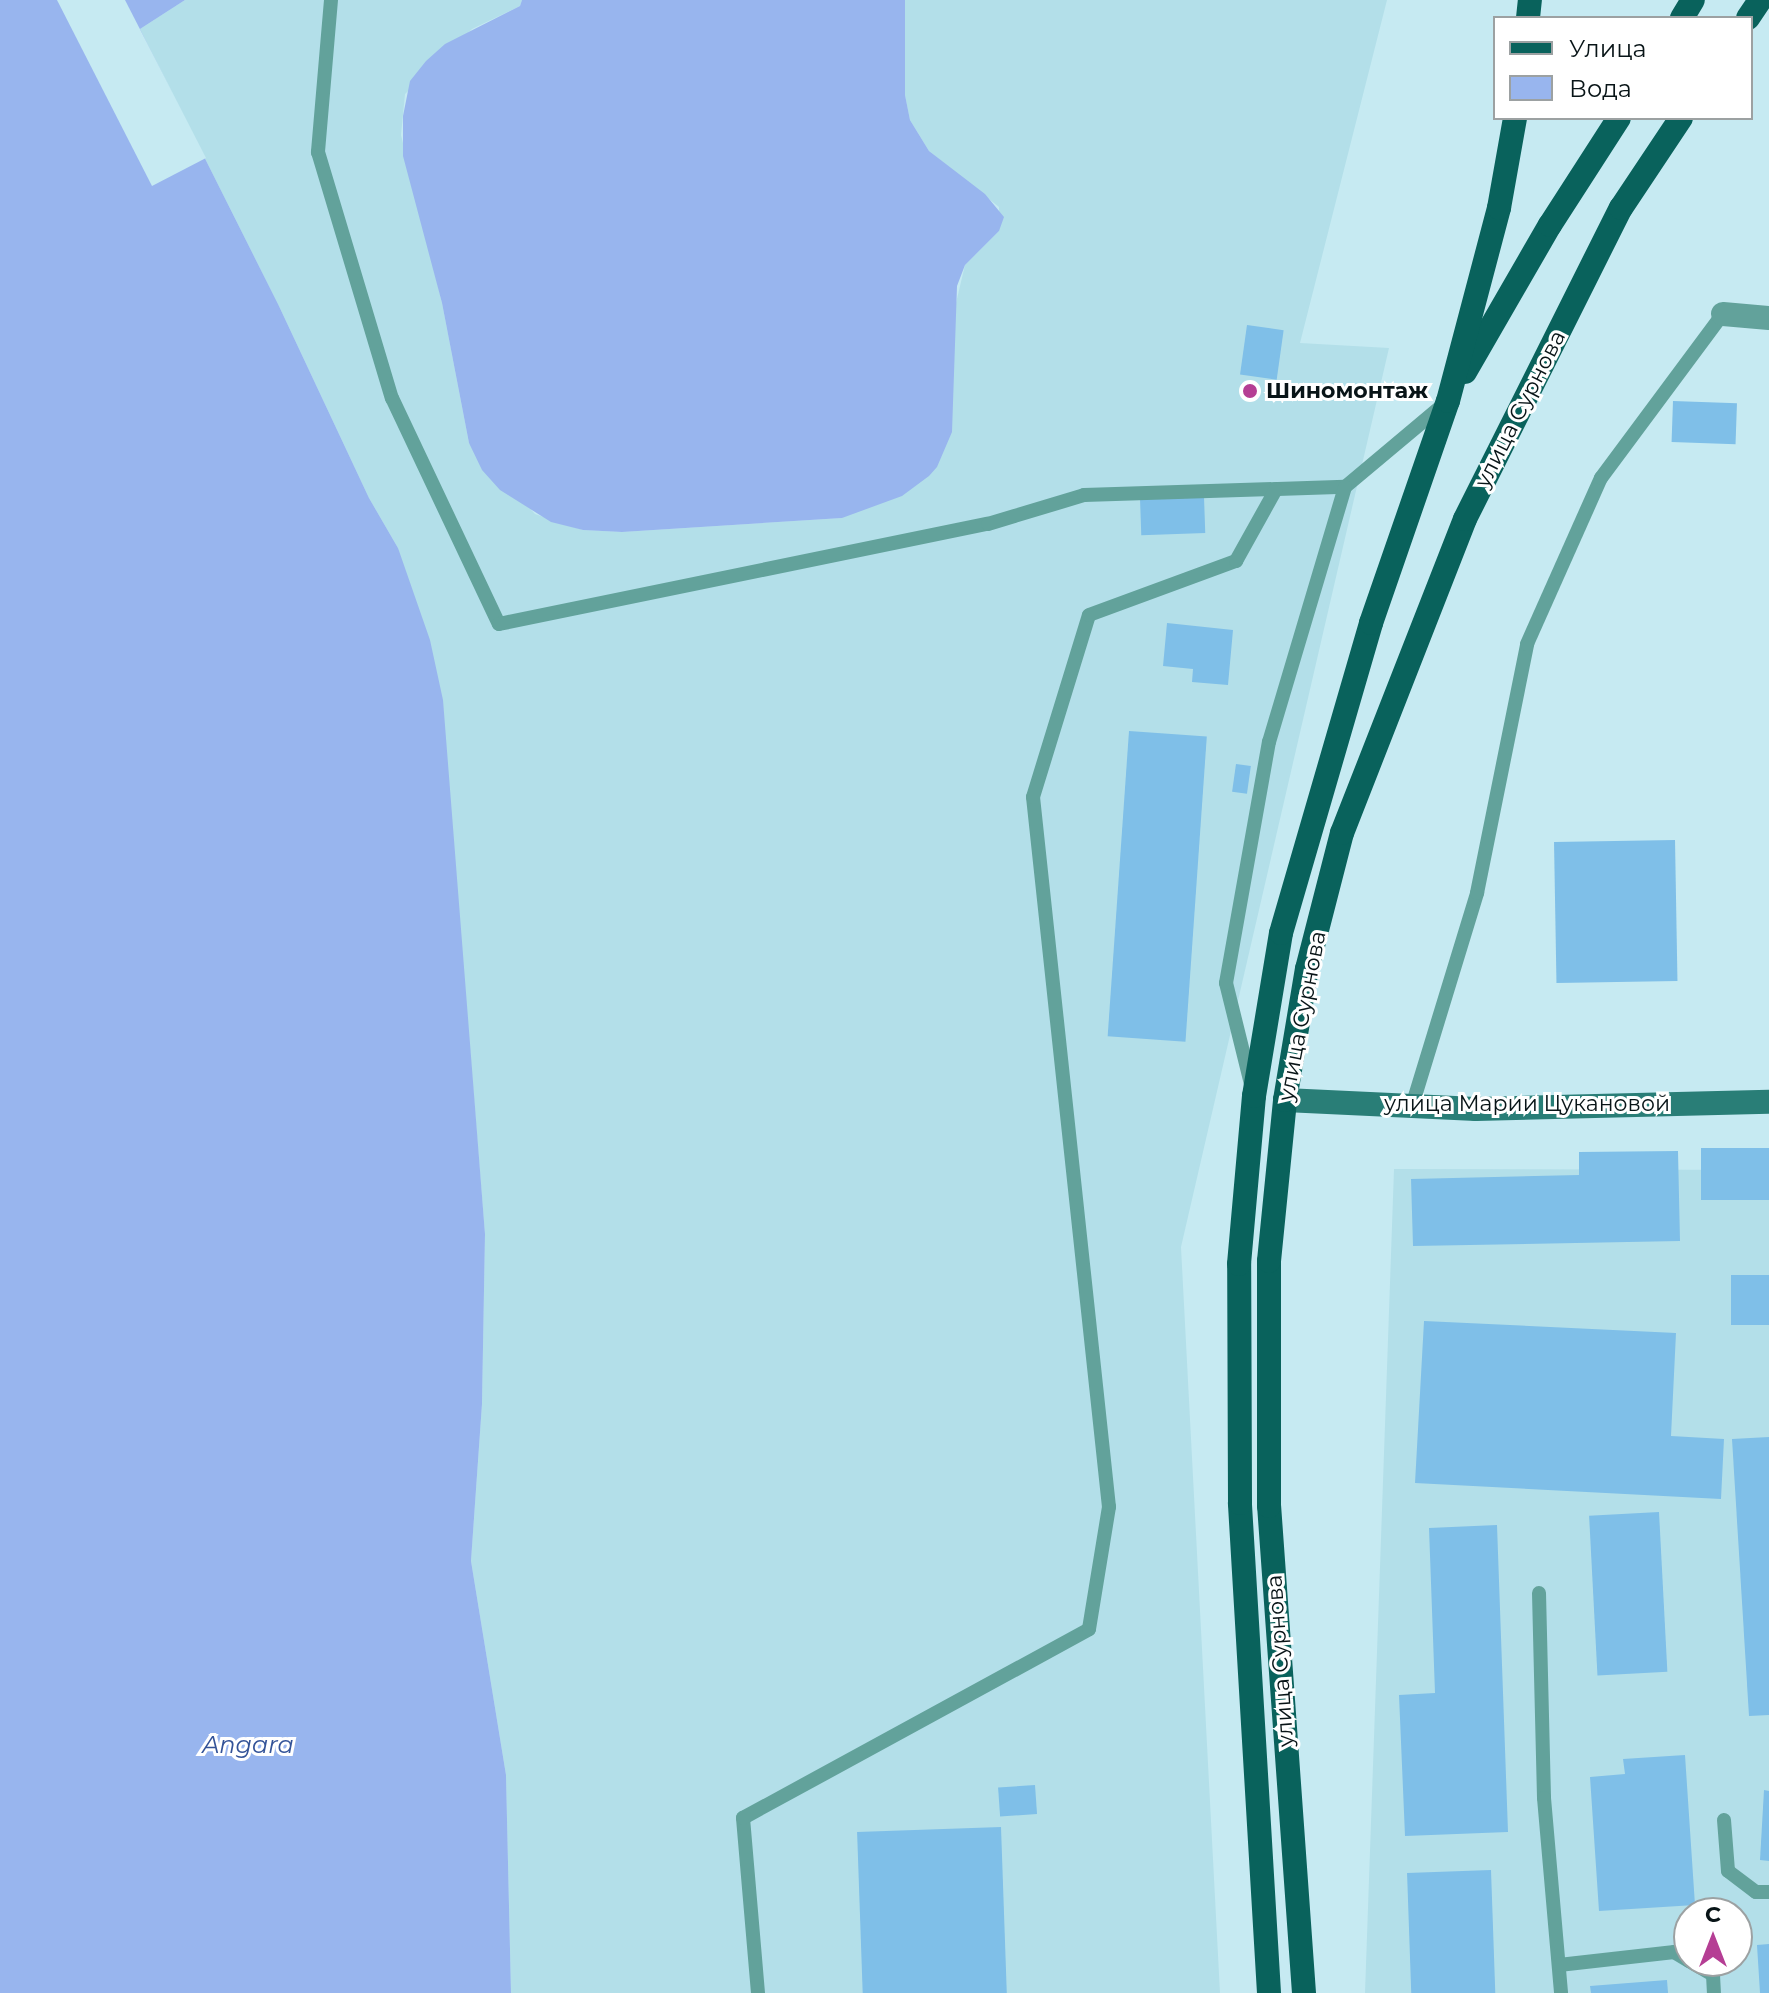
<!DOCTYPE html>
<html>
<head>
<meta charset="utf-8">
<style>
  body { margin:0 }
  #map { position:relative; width:1769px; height:1993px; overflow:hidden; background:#c6eaf2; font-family:Montserrat,sans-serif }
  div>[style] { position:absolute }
  .built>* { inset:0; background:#b3dfe9 }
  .water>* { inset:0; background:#98b5ee }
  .pier>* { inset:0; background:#c6eaf2 }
  .building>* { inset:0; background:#7fbfe8; transform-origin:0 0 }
  .lane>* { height:14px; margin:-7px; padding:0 7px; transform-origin:7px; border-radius:7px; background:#62a29b }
  .street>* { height:24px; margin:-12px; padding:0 12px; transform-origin:12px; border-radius:12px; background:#62a29b }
  .secondary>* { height:24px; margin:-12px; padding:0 12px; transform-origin:12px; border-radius:12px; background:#297e77 }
  .primary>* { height:24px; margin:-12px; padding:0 12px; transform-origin:12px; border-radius:12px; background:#09625c }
  .dots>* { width:22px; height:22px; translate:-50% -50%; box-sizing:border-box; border:4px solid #fff; border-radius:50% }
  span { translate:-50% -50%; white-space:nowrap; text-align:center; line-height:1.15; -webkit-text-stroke:6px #fff; paint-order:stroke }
  .poi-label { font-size:22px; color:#081417; font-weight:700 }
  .left { translate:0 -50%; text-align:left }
  .street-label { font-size:22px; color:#081417 }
  .water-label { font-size:24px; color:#335398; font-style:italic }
  .legend { position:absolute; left:1493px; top:16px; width:260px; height:104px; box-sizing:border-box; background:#fff; border:2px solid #9ca1a2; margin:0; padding:10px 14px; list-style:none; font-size:24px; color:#081417 }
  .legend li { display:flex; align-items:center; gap:16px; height:40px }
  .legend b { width:40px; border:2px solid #9ca1a2 }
  .north { position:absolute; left:1673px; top:1897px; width:80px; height:80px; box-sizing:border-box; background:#fff; border:2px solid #9ca1a2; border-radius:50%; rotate:0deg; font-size:22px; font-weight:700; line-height:32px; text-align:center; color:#081417 }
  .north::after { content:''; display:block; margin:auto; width:28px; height:36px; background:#b53e94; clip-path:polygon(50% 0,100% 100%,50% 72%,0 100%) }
</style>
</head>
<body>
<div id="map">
  <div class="built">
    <i style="clip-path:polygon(185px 0,522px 0,520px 6px,472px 29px,405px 94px,401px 135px,442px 303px,469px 443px,535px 514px,583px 530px,622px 532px,842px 518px,956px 303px,965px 265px,999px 231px,999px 207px,929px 151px,910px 120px,905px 95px,905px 0,1387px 0,1300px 343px,1389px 348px,1181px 1247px,1220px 1993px,511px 1993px,506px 1775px,471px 1561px,482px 1404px,485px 1234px,465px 989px,398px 548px,369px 498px,278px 304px,140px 29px)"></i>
    <i style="clip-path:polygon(evenodd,1394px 1169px,1769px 1170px,1769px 1993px,1365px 1993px,1394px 1169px,1689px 1913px,1737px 1913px,1737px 1961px,1689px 1961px,1689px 1913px)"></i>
  </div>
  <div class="water">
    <i style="clip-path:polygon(0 0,185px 0,140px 29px,278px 304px,369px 498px,398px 548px,430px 640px,443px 700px,485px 1234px,482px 1404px,471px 1561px,506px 1775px,511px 1993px,0 1993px)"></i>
    <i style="clip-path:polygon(522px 0,905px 0,905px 95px,910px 120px,929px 151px,985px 194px,1004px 217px,999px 231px,965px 265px,957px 286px,952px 432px,937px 467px,929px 476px,902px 496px,842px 518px,622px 532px,583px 530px,551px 522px,500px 490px,482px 470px,469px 443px,442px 303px,403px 156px,403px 116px,410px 81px,426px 61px,445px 44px,520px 6px)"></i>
  </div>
  <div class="pier">
    <i style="clip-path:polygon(57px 0,125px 0,206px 158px,152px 186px)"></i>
  </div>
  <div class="building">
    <i style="left:1247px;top:325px;width:37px;height:50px;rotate:8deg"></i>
    <i style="left:1673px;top:401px;width:64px;height:41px;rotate:2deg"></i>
    <i style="left:1204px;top:497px;width:36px;height:64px;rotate:88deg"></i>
    <i style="clip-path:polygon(1167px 623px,1233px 630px,1228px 685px,1192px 682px,1193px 669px,1163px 666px)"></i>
    <i style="left:1129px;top:731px;width:78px;height:306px;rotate:4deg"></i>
    <i style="left:1236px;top:764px;width:15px;height:28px;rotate:8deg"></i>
    <i style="left:1675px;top:840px;width:141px;height:121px;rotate:89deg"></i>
    <i style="left:1769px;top:1148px;width:52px;height:68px;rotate:90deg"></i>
    <i style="clip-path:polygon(1678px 1151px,1680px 1241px,1413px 1246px,1411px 1179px,1579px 1175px,1579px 1152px)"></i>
    <i style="left:1769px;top:1275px;width:50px;height:38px;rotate:90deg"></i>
    <i style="clip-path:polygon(1424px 1321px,1676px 1333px,1671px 1436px,1724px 1439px,1721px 1499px,1415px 1483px)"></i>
    <i style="clip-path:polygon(1769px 1437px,1769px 1715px,1749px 1716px,1732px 1439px)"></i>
    <i style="left:1659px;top:1512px;width:160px;height:70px;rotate:87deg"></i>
    <i style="clip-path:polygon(1497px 1525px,1508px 1832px,1405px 1836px,1399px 1695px,1435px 1693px,1429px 1528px)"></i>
    <i style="clip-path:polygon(1685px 1755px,1695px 1905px,1599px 1911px,1590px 1777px,1625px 1774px,1623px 1759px)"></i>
    <i style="left:1035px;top:1785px;width:29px;height:37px;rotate:86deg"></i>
    <i style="clip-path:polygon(1764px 1790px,1769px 1791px,1769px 1861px,1760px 1860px)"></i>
    <i style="left:1001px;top:1827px;width:166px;height:144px;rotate:88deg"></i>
    <i style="left:1491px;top:1870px;width:123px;height:84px;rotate:88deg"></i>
    <i style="clip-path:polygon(1769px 1944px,1769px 1993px,1760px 1993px,1757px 1945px)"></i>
    <i style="clip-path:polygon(1667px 1980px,1668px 1993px,1591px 1993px,1590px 1986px)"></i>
  </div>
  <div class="lane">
    <i style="left:331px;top:0;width:153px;rotate:94.9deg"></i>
    <i style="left:318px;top:152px;width:257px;rotate:73.3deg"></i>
    <i style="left:392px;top:398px;width:250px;rotate:64.7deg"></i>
    <i style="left:499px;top:624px;width:499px;rotate:-11.6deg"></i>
    <i style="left:988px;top:524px;width:100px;rotate:-16.8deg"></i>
    <i style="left:1084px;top:495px;width:261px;rotate:-1.8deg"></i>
    <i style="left:1345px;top:487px;width:129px;rotate:-40deg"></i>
    <i style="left:1251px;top:1084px;width:104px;rotate:-103.9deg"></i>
    <i style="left:1226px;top:983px;width:245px;rotate:-79.9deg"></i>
    <i style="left:1269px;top:742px;width:266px;rotate:-73.4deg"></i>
    <i style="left:1412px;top:1106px;width:223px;rotate:-73deg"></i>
    <i style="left:1477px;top:893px;width:254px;rotate:-78.6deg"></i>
    <i style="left:1527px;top:644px;width:182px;rotate:-66deg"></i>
    <i style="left:1601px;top:478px;width:204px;rotate:-53.4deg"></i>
    <i style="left:1539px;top:1593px;width:205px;rotate:88.6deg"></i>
    <i style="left:1544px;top:1798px;width:196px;rotate:85deg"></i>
    <i style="left:1724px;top:1820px;width:51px;rotate:85.5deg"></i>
    <i style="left:1728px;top:1871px;width:35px;rotate:37deg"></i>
    <i style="left:1756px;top:1892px;width:13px"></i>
    <i style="left:1689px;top:1961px;width:28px;rotate:30deg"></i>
    <i style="left:1713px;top:1975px;width:18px;rotate:87deg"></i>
    <i style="left:1559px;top:1965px;width:116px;rotate:-6.4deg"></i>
    <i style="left:1674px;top:1952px;width:17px;rotate:31deg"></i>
    <i style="left:758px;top:1993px;width:176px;rotate:-94.9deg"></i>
    <i style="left:743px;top:1818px;width:394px;rotate:-28.6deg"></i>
    <i style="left:1089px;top:1629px;width:124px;rotate:-80.7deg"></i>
    <i style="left:1109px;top:1507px;width:714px;rotate:-96.11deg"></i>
    <i style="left:1033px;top:797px;width:190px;rotate:-72.9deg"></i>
    <i style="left:1089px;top:615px;width:157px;rotate:-20.2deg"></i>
    <i style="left:1236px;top:561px;width:82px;rotate:-60.9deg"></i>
  </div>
  <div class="street">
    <i style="left:1723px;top:314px;width:46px;rotate:5deg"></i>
  </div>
  <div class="secondary">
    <i style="left:1285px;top:1100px;width:191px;rotate:2.7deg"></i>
    <i style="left:1476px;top:1109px;width:293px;rotate:-1.4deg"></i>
  </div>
  <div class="primary">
    <i style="left:1528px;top:18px;width:18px;rotate:-84deg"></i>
    <i style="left:1682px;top:18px;width:21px;rotate:-59deg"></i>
    <i style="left:1748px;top:18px;width:22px;rotate:-56deg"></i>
    <i style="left:1465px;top:372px;width:170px;rotate:-60deg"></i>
    <i style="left:1550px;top:225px;width:127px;rotate:-57.2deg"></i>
    <i style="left:1269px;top:1993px;width:491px;rotate:-93.4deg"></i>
    <i style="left:1240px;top:1503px;width:239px;rotate:-90.2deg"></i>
    <i style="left:1239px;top:1264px;width:169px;rotate:-84.9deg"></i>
    <i style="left:1254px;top:1096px;width:165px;rotate:-80.6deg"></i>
    <i style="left:1281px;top:933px;width:323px;rotate:-73.8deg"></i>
    <i style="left:1371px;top:623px;width:235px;rotate:-70.9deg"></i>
    <i style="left:1448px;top:401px;width:200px;rotate:-75.2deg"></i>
    <i style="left:1499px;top:208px;width:91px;rotate:-79.9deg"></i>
    <i style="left:1304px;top:1993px;width:488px;rotate:-94.1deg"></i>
    <i style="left:1269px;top:1506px;width:245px;rotate:-90deg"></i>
    <i style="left:1269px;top:1261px;width:162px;rotate:-84.3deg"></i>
    <i style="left:1285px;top:1100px;width:133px;rotate:-80.5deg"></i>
    <i style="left:1307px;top:969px;width:140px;rotate:-75.6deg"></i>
    <i style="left:1342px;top:833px;width:337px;rotate:-68.6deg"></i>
    <i style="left:1465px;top:519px;width:348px;rotate:-63.4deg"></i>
    <i style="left:1621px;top:208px;width:108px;rotate:-56.3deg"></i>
  </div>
  <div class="dots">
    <i style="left:1250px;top:391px;background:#b53e94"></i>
  </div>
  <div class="poi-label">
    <span class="left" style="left:1266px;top:391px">Шиномонтаж</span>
  </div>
  <div class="street-label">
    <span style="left:1520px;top:409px;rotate:-63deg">улица Сурнова</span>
    <span style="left:1302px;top:1016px;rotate:-79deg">улица Сурнова</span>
    <span style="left:1527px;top:1104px">улица Марии Цукановой</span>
    <span style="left:1280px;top:1661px;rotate:-94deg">улица Сурнова</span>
  </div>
  <div class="water-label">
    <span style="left:248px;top:1745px">Angara</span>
  </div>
  <ul class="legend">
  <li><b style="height:10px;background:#09625c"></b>Улица</li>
  <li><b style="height:22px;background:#98b5ee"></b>Вода</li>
  </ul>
  <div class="north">С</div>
</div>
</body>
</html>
